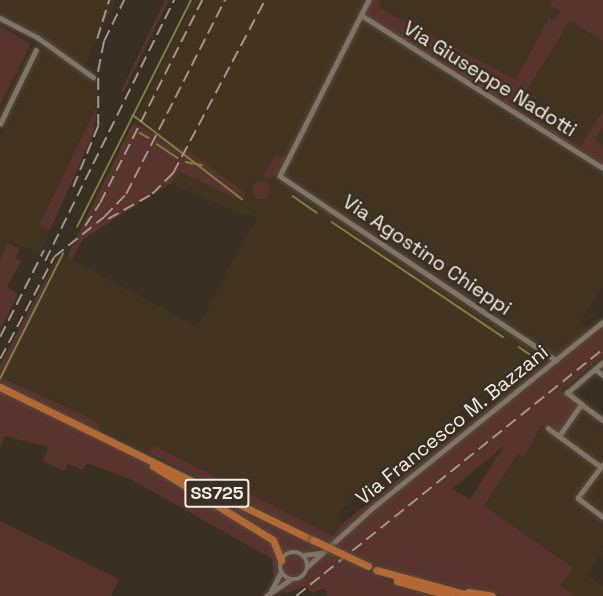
<!DOCTYPE html>
<html>
<head>
<meta charset="utf-8">
<style>
  body { margin:0 }
  #map { position:relative; width:603px; height:596px; overflow:hidden; background:#392f22; font-family:"Space Grotesk",sans-serif }
  div>[style] { position:absolute }
  .built>* { inset:0; background:#433422 }
  .green>* { inset:0; background:#59342e }
  .round { border-radius:50% }
  .stream>* { height:1.5px; margin:-0.75px; padding:0 0.75px; transform-origin:0.75px; border-radius:0.75px; background:#7a8243 }
  .roads { filter:drop-shadow(0 0 2px #534a3f) drop-shadow(0 0 2px #534a3f) }
  .minor>* { height:4.5px; margin:-2.25px; padding:0 2.25px; transform-origin:2.25px; border-radius:2.25px; background:#807466 }
  .minor>.ring { margin:-2.25px; padding:0; box-sizing:content-box; background:none; border:4.5px solid #807466; border-radius:50% }
  .trunk>* { height:7px; margin:-3.5px; padding:0 3.5px; transform-origin:3.5px; border-radius:3.5px; background:#b46833 }
  .rail>* { height:1.5px; margin-top:-0.75px; transform-origin:0; background:repeating-linear-gradient(90deg,#a0988e 0 12px,transparent 0 18px) }
  .bridges { filter:drop-shadow(0 0 2px #534a3f) drop-shadow(0 0 2px #534a3f) }
  .trunk-bridge>* { height:7px; margin:-3.5px; padding:0 3.5px; transform-origin:3.5px; border-radius:3.5px; background:#b46833 }
  span { translate:-50% -50%; white-space:nowrap; text-align:center; line-height:1.15; -webkit-text-stroke:5px #392f22; paint-order:stroke }
  .shield-label span { padding:2px 4px; background:#392f22; border:2px solid; border-radius:4px; -webkit-text-stroke-width:0 }
  .shield-label { font-size:18px; color:#f4ede5; font-weight:700 }
  .street-label { font-size:20px; color:#f4ede5 }
</style>
</head>
<body>
<div id="map">
  <div class="built">
    <i style="clip-path:polygon(0 0,117px 0,83px 68px,97px 79px,98px 103px,39px 224px,50px 230px,45px 242px,39px 254px,9px 240px,0 261px,0 137px,45px 44px,0 19px)"></i>
    <i style="clip-path:polygon(193px 0,603px 0,603px 286px,581px 321px,588px 331px,496px 402px,486px 390px,336px 514px,343px 523px,333px 536px,155px 446px,148px 452px,100px 429px,95px 420px,3px 378px,58px 256px,67px 257px,197px 327px,257px 217px,235px 212px,171px 183px,190px 152px,133px 123px)"></i>
    <i style="clip-path:polygon(579px 404px,603px 420px,603px 551px,586px 575px,603px 586px,603px 596px,575px 596px,560px 586px,574px 567px,483px 506px,518px 452px,524px 456px,543px 424px)"></i>
  </div>
  <div class="green">
    <i style="clip-path:polygon(165px 0,169px 0,123px 93px,121px 91px)"></i>
    <i style="clip-path:polygon(369px 0,379px 0,381px 9px,516px 80px,549px 17px,555px 21px,561px 11px,550px 5px,552px 0,603px 0,603px 41px,570px 20px,516px 108px,580px 147px,603px 111px,603px 126px,595px 139px,603px 148px,603px 169px,361px 15px)"></i>
    <i style="clip-path:polygon(0 26px,31px 44px,0 106px)"></i>
    <i style="clip-path:polygon(98px 103px,93px 135px,50px 230px,39px 225px)"></i>
    <i style="clip-path:polygon(133px 123px,190px 152px,246px 194px,241px 201px,179px 171px,171px 183px,82px 240px,72px 260px,67px 257px)"></i>
    <i style="clip-path:polygon(276px 154px,288px 160px,281px 172px,270px 178px,263px 176px)"></i>
    <i class="round" style="left:252px;top:181px;width:18px;height:18px"></i>
    <i style="clip-path:polygon(7px 243px,20px 248px,15px 258px,21px 261px,7px 287px,18px 294px,0 330px,0 261px)"></i>
    <i style="clip-path:polygon(evenodd,58px 256px,3px 378px,95px 420px,100px 429px,82px 429px,319px 548px,307px 553px,290px 549px,280px 556px,279px 575px,291px 583px,307px 577px,326px 542px,148px 452px,155px 446px,333px 536px,343px 523px,603px 318px,603px 356px,561px 390px,579px 404px,558px 433px,542px 425px,524px 457px,518px 453px,484px 506px,574px 568px,560px 586px,575px 596px,504px 596px,398px 575px,365px 561px,357px 566px,401px 587px,438px 596px,328px 596px,324px 588px,312px 593px,306px 586px,287px 593px,274px 585px,272px 559px,132px 480px,87px 463px,83px 470px,68px 464px,64px 471px,42px 461px,49px 447px,31px 443px,5px 436px,0 447px,0 365px,58px 256px,504px 446px,470px 499px,452px 489px,504px 446px)"></i>
    <i style="clip-path:polygon(0 521px,119px 579px,111px 596px,0 596px)"></i>
    <i class="round" style="left:283px;top:555px;width:22px;height:22px"></i>
  </div>
  <div class="stream">
    <i style="left:133px;top:115px;width:138px;rotate:37.6deg"></i>
    <i style="left:140px;top:133px;width:10px;rotate:29deg"></i>
    <i style="left:157px;top:144px;width:25px;rotate:34deg"></i>
    <i style="left:186px;top:162px;width:16px;rotate:11deg"></i>
    <i style="left:293px;top:196px;width:29px;rotate:35deg"></i>
    <i style="left:332px;top:222px;width:206px;rotate:33.9deg"></i>
    <i style="left:77px;top:227px;width:254px;rotate:-63.3deg"></i>
    <i style="left:519px;top:347px;width:23px;rotate:34deg"></i>
    <i style="left:0;top:379px;width:140px;rotate:-63.3deg"></i>
  </div>
  <div class="roads">
    <div class="minor">
      <i style="left:369px;top:0;width:197px;rotate:116.8deg"></i>
      <i style="left:280px;top:176px;width:332px;rotate:33.7deg"></i>
      <i style="left:361px;top:15px;width:286px;rotate:32.3deg"></i>
      <i style="left:0;top:18px;width:42px;rotate:27.2deg"></i>
      <i style="left:37px;top:37px;width:69px;rotate:35.5deg"></i>
      <i style="left:0;top:124px;width:82px;rotate:-64.1deg"></i>
      <i style="left:595px;top:369px;width:10px;rotate:37deg"></i>
      <i style="left:581px;top:404px;width:27px;rotate:36deg"></i>
      <i style="left:548px;top:428px;width:66px;rotate:36.3deg"></i>
      <i style="left:559px;top:436px;width:39px;rotate:-55deg"></i>
      <i style="left:581px;top:404px;width:18px;rotate:-142deg"></i>
      <i style="left:567px;top:393px;width:48px;rotate:-40.7deg"></i>
      <i style="left:603px;top:465px;width:41px;rotate:127.1deg"></i>
      <i style="left:578px;top:498px;width:31px;rotate:37deg"></i>
      <i class="ring" style="left:280px;top:552px;width:23.5px;height:23.5px"></i>
      <i style="left:303px;top:555px;width:17px;rotate:-7deg"></i>
      <i style="left:308px;top:566px;width:85px;rotate:-42.1deg"></i>
      <i style="left:371px;top:509px;width:298px;rotate:-38.9deg"></i>
      <i style="left:271px;top:591px;width:21px;rotate:-62deg"></i>
      <i style="left:266px;top:596px;width:29px;rotate:-34deg"></i>
    </div>
    <div class="trunk">
      <i style="left:0;top:387px;width:348px;rotate:26.1deg"></i>
      <i style="left:153px;top:466px;width:141px;rotate:31.7deg"></i>
      <i style="left:273px;top:540px;width:22px;rotate:68deg"></i>
      <i style="left:376px;top:570px;width:99px;rotate:15.2deg"></i>
      <i style="left:397px;top:581px;width:57px;rotate:15.3deg"></i>
      <i style="left:468px;top:592px;width:24px;rotate:9deg"></i>
    </div>
  </div>
  <div class="rail">
    <i style="left:97px;top:39px;width:41px;rotate:-72.9deg"></i>
    <i style="left:73px;top:187px;width:66px;rotate:-67.7deg"></i>
    <i style="left:98px;top:126px;width:55px;rotate:-90deg"></i>
    <i style="left:98px;top:71px;width:31px;rotate:-79deg"></i>
    <i style="left:104px;top:41px;width:46px;rotate:-64deg"></i>
    <i style="left:108px;top:219px;width:51px;rotate:-29.6deg"></i>
    <i style="left:152px;top:194px;width:30px;rotate:-45deg"></i>
    <i style="left:173px;top:173px;width:196px;rotate:-62deg"></i>
    <i style="left:85px;top:226px;width:27px;rotate:-57deg"></i>
    <i style="left:100px;top:203px;width:227px;rotate:-63.3deg"></i>
    <i style="left:45px;top:261px;width:291px;rotate:-63.7deg"></i>
    <i style="left:0;top:337px;width:97px;rotate:-63.2deg"></i>
    <i style="left:0;top:359px;width:115px;rotate:-62.1deg"></i>
    <i style="left:54px;top:257px;width:64px;rotate:-38.7deg"></i>
    <i style="left:104px;top:217px;width:32px;rotate:-46deg"></i>
    <i style="left:126px;top:194px;width:218px;rotate:-63deg"></i>
    <i style="left:296px;top:596px;width:394px;rotate:-38.8deg"></i>
  </div>
  <div class="bridges">
    <div class="trunk-bridge">
      <i style="left:313px;top:540px;width:61px;rotate:25.3deg"></i>
    </div>
  </div>
  <div class="shield-label">
    <span style="left:217px;top:493px">SS725</span>
  </div>
  <div class="street-label">
    <span style="left:490px;top:79px;rotate:32deg">Via Giuseppe Nadotti</span>
    <span style="left:427px;top:255px;rotate:34deg">Via Agostino Chieppi</span>
    <span style="left:452px;top:425px;rotate:-39deg">Via Francesco M. Bazzani</span>
  </div>
</div>
</body>
</html>
